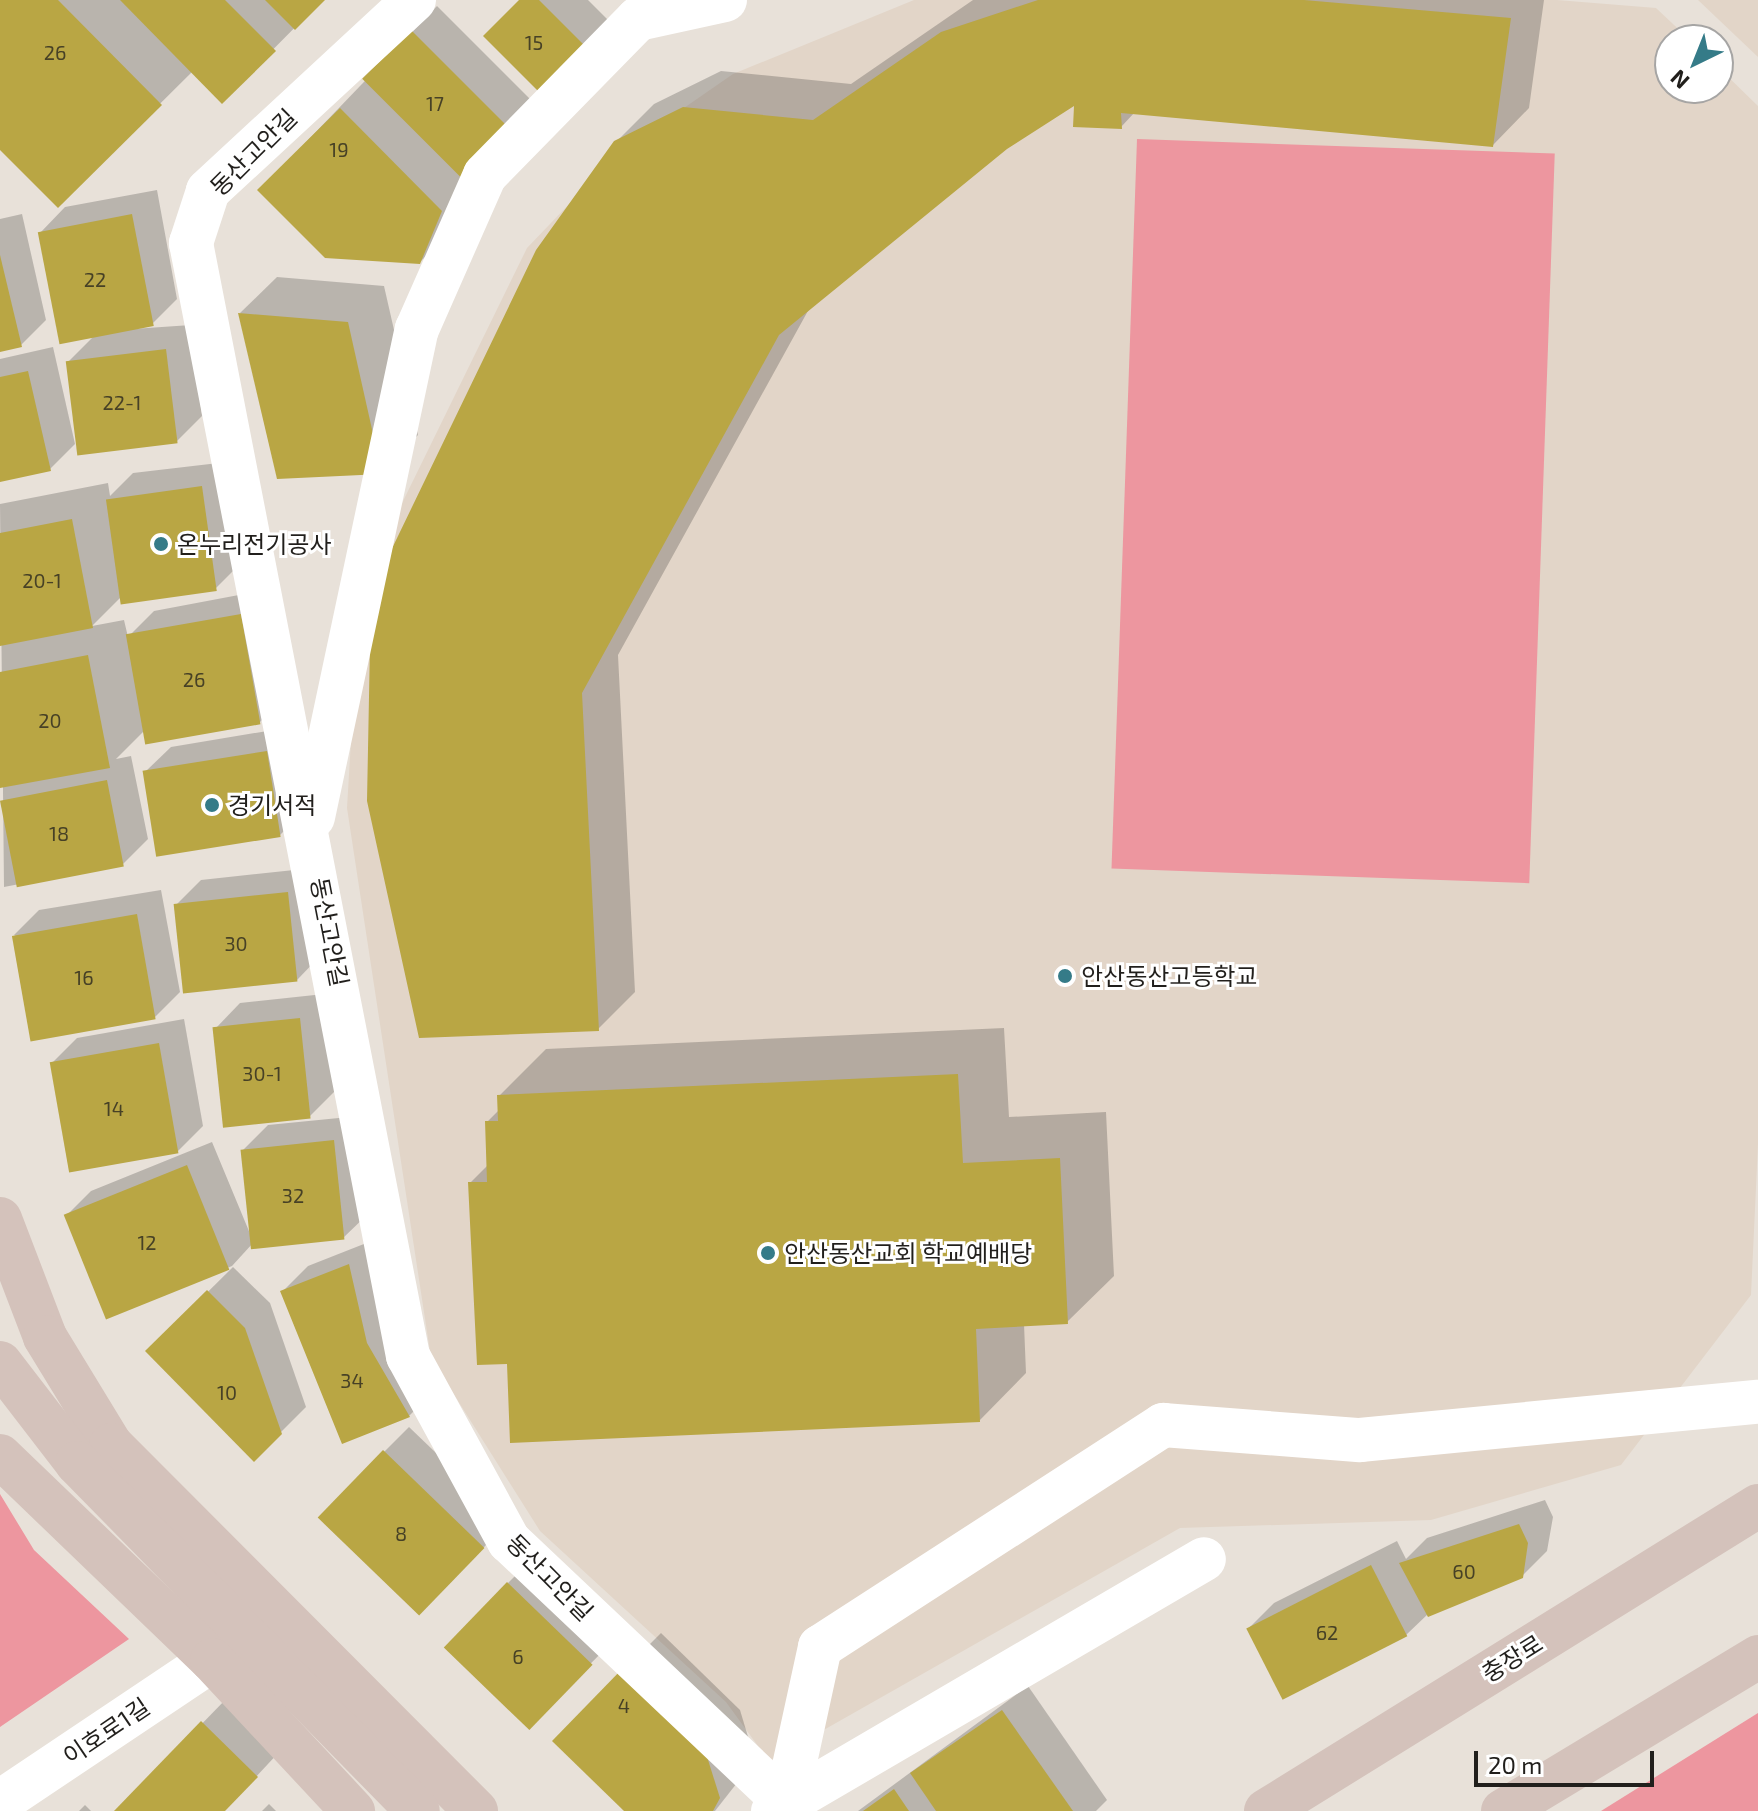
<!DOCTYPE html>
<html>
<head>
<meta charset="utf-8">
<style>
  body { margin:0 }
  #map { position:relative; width:1758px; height:1811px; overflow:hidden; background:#e8e1d9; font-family:"Exo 2","Noto Sans KR",sans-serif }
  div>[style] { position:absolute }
  .built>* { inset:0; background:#e2d5c8 }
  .green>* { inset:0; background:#ed969f; transform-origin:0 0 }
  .shadow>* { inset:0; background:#0003 }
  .building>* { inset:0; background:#b9a644; transform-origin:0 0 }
  .street>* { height:44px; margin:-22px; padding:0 22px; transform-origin:22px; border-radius:22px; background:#fff }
  .secondary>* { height:44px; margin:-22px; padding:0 22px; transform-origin:22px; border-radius:22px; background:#d4c2bb }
  .dots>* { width:22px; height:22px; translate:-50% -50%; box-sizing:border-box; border:4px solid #fff; border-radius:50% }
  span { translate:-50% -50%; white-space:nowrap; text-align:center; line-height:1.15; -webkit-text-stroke:6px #fff; paint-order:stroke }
  .number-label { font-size:20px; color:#474126 }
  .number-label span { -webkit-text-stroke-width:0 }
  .street-label { font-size:24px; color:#211f1c }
  .poi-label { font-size:24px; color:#211f1c }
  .left { translate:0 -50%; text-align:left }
  .north { position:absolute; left:1654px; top:24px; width:80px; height:80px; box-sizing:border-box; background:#fff; border:2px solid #a6a5a4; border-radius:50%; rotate:223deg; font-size:22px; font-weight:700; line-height:32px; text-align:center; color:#211f1c }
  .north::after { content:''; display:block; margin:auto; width:28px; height:36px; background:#357b88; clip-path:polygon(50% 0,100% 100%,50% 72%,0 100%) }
  .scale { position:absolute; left:1474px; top:1751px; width:180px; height:36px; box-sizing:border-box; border:4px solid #211f1c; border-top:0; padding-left:10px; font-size:24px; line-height:28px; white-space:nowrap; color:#211f1c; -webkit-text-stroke:6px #fff; paint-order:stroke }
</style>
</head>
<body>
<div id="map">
  <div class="built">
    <i style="clip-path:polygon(914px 0,1557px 0,1656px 8px,1690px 40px,1670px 40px,1670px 88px,1718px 88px,1718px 67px,1758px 106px,1758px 1144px,1751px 1295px,1621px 1465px,1431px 1520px,1180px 1528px,769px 1761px,726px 1702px,540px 1531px,431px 1358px,347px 808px,360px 589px,527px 248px,616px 155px,733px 74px)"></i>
    <i style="clip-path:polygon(1698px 0,1758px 0,1758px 57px)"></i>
  </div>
  <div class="green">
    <i style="left:1137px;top:139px;width:418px;height:730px;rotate:2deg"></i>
    <i style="clip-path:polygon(0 1494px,34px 1550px,129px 1639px,0 1727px)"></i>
    <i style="clip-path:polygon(1758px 1713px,1758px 1811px,1601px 1811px)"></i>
  </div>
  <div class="shadow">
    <i style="clip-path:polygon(0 0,322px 0,222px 101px,193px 71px,58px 205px,0 147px)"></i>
    <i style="clip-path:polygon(522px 0,588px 0,609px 21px,540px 90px)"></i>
    <i style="clip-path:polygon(973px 0,1544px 0,1529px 108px,1493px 145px,1135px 112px,1121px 127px,1076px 102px,1006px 148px,809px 309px,618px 655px,635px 992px,598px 1029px,421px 1036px,616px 142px,654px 104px,721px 71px,851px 84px)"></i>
    <i style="clip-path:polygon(437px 6px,533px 102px,457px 225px,420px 262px,260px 190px)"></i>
    <i style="clip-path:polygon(157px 190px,177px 299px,152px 324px,118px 330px,191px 325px,202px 416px,177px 441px,68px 362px,95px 335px,40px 233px,65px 207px)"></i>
    <i style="clip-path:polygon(22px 214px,46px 320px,21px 345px,0 350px,0 219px)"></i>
    <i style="clip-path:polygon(277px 277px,384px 286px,418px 435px,381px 472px,240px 313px)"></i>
    <i style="clip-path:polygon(53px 347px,75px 444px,50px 469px,0 480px,0 359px)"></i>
    <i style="clip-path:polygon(227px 462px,240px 564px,215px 589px,120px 598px,92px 626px,124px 620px,128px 637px,154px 611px,265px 590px,285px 697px,260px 722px,146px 729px,116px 759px,131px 756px,148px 839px,123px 864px,4px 887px,0 504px,108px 483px,110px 496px,133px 473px)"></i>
    <i style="clip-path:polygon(291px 727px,305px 810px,280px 835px,145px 772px,171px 747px)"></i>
    <i style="clip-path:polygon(313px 868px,322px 954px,297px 980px,176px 905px,201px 880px)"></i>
    <i style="clip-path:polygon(161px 890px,180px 992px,155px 1017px,14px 935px,39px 910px)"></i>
    <i style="clip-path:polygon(324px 994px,335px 1091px,310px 1116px,215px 1029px,240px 1003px)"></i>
    <i style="clip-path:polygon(184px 1019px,203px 1126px,178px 1151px,52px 1063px,77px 1038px)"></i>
    <i style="clip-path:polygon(1004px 1028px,1009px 1117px,1106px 1112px,1114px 1276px,1067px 1322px,1024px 1324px,1026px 1373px,980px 1420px,509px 1362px,470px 1183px,488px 1165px,487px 1122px,500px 1109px,499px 1096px,546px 1049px)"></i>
    <i style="clip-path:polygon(359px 1116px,369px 1213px,343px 1238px,253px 1243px,232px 1266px,108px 1317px,66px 1216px,91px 1191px,212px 1142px,251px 1236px,243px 1150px,268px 1125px)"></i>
    <i style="clip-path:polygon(374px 1240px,434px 1391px,409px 1416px,343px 1442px,283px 1291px,308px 1266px)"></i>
    <i style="clip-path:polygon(233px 1267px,270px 1303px,306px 1407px,254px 1459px,148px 1351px)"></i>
    <i style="clip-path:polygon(409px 1427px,508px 1522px,444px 1589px,384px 1452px)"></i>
    <i style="clip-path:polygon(1545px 1500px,1553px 1517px,1547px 1551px,1521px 1577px,1428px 1614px,1406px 1635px,1285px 1697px,1249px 1628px,1274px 1603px,1397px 1541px,1406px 1559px,1427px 1538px)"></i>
    <i style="clip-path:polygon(533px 1558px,615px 1639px,529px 1726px,508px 1583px)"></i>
    <i style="clip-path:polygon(661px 1633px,740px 1710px,755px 1760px,715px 1811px,627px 1811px,624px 1670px)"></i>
    <i style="clip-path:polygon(1028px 1686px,1107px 1800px,1096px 1811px,858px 1811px)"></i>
    <i style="clip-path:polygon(228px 1697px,281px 1750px,224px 1811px,117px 1811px)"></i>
    <i style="clip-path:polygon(269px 1804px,276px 1811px,262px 1811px)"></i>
    <i style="clip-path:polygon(85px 1805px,91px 1811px,79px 1811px)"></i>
  </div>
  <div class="building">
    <i style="clip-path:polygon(0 0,58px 0,162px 105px,58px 208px,0 150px)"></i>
    <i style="clip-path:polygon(120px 0,225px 0,276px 51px,222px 104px)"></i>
    <i style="clip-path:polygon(265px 0,325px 0,295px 30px)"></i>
    <i style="clip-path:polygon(519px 0,539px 0,586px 47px,540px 93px,483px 36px)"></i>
    <i style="clip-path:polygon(1038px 0,1304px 0,1511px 18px,1493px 147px,1121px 113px,1122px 129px,1073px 127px,1074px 106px,1007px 149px,779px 335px,582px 693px,599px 1031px,419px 1038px,367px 801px,371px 592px,536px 250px,614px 141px,683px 107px,813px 120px,941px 32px)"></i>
    <i style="left:411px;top:30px;width:139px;height:69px;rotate:45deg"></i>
    <i style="clip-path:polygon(340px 108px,442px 211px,420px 264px,325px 258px,257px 190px)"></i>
    <i style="left:132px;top:214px;width:114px;height:96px;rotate:79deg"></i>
    <i style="clip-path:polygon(0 255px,22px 347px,0 352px)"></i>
    <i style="clip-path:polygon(238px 313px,348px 322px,382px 474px,277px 479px)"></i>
    <i style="left:166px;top:349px;width:95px;height:101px;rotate:83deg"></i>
    <i style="clip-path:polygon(28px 371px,51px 471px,0 482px,0 377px)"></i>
    <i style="left:202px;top:486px;width:106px;height:97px;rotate:82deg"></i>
    <i style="clip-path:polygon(72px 519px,93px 628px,0 646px,0 533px)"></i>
    <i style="left:241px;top:614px;width:112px;height:117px;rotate:80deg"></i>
    <i style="clip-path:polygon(88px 655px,110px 768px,0 788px,0 672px)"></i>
    <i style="left:267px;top:751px;width:87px;height:126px;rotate:81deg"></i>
    <i style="left:107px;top:780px;width:88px;height:109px;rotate:79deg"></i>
    <i style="left:288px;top:892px;width:90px;height:115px;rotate:84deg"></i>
    <i style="left:137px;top:914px;width:107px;height:127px;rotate:80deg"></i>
    <i style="left:300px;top:1018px;width:101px;height:88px;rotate:84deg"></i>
    <i style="left:159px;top:1043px;width:112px;height:111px;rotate:80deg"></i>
    <i style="clip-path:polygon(958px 1074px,963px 1163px,1060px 1158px,1068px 1324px,976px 1329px,980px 1422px,510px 1443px,507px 1364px,477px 1365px,468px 1182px,487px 1182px,485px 1121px,498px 1121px,497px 1095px)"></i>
    <i style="left:334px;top:1140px;width:100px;height:94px;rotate:84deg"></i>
    <i style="left:187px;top:1165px;width:113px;height:133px;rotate:68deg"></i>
    <i style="clip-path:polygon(349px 1264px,367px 1343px,410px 1417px,342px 1444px,280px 1291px)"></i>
    <i style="clip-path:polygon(207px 1290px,245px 1328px,282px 1434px,254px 1462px,145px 1351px)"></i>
    <i style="left:383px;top:1450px;width:141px;height:94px;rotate:44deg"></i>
    <i style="clip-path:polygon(1519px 1524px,1528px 1543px,1523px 1578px,1428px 1617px,1399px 1563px)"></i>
    <i style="left:1371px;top:1565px;width:80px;height:140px;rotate:63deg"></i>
    <i style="left:507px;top:1582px;width:119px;height:91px;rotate:44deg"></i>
    <i style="clip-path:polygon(623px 1668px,704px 1747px,720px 1798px,713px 1811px,624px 1811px,552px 1741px)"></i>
    <i style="clip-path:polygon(1002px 1710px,1073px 1811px,936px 1811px,910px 1773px)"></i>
    <i style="clip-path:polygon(201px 1721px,258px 1777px,225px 1811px,114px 1811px)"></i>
    <i style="clip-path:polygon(894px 1789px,909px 1811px,863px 1811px)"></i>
  </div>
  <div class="street">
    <i style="left:414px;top:0;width:281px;rotate:137.2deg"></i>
    <i style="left:208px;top:191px;width:55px;rotate:108.1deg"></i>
    <i style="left:191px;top:243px;width:1134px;rotate:78.97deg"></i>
    <i style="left:408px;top:1356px;width:211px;rotate:61.4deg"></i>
    <i style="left:509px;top:1541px;width:381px;rotate:43.4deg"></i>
    <i style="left:638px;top:19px;width:89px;rotate:-12.3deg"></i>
    <i style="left:313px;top:817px;width:499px;rotate:-78deg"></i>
    <i style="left:417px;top:329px;width:168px;rotate:-66.2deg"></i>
    <i style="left:485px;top:175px;width:219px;rotate:-45.6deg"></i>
    <i style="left:0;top:1802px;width:255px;rotate:-33.8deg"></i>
    <i style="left:786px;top:1803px;width:160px;rotate:-77.7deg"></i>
    <i style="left:820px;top:1647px;width:409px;rotate:-32.9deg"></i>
    <i style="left:1163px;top:1425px;width:198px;rotate:4.4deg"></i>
    <i style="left:1360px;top:1440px;width:400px;rotate:-5.5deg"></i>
    <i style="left:773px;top:1811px;width:499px;rotate:-30.3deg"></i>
  </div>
  <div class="secondary">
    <i style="left:0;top:1219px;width:126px;rotate:69.1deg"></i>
    <i style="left:45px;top:1337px;width:127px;rotate:58.6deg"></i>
    <i style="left:111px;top:1445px;width:517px;rotate:45.08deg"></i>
    <i style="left:0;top:1363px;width:126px;rotate:52.4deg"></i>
    <i style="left:77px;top:1463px;width:487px;rotate:45.6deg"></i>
    <i style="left:0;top:1456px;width:294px;rotate:43.9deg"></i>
    <i style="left:212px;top:1660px;width:207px;rotate:47deg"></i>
    <i style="left:1266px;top:1811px;width:579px;rotate:-31.8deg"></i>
    <i style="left:1503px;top:1811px;width:298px;rotate:-31.1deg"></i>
  </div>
  <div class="dots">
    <i style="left:161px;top:544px;background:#357b88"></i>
    <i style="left:212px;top:805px;background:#357b88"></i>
    <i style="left:1065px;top:976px;background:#357b88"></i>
    <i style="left:768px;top:1253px;background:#357b88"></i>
  </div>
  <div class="number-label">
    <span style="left:534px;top:42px">15</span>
    <span style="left:55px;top:52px">26</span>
    <span style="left:435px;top:103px">17</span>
    <span style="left:339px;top:149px">19</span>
    <span style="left:95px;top:279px">22</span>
    <span style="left:122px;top:402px">22-1</span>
    <span style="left:42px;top:580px">20-1</span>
    <span style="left:194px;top:679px">26</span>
    <span style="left:50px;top:720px">20</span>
    <span style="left:59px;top:833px">18</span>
    <span style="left:236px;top:943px">30</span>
    <span style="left:84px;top:977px">16</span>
    <span style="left:262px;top:1073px">30-1</span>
    <span style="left:114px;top:1108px">14</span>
    <span style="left:293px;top:1195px">32</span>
    <span style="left:147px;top:1242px">12</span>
    <span style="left:352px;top:1380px">34</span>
    <span style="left:227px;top:1392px">10</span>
    <span style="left:401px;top:1533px">8</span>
    <span style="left:1464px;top:1571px">60</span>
    <span style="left:1327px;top:1632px">62</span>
    <span style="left:518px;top:1656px">6</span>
    <span style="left:624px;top:1705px">4</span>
  </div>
  <div class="street-label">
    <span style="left:253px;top:152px;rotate:-45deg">동산고안길</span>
    <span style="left:330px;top:932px;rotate:79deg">동산고안길</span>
    <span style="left:550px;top:1577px;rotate:45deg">동산고안길</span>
    <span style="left:1512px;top:1658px;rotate:-32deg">충장로</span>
    <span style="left:106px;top:1731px;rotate:-34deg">이호로1길</span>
  </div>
  <div class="poi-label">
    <span class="left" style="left:177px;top:544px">온누리전기공사</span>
    <span class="left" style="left:228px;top:805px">경기서적</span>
    <span class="left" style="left:1081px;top:976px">안산동산고등학교</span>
    <span class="left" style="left:784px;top:1253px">안산동산교회 학교예배당</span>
  </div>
  <div class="north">N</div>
  <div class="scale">20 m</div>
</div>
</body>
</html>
